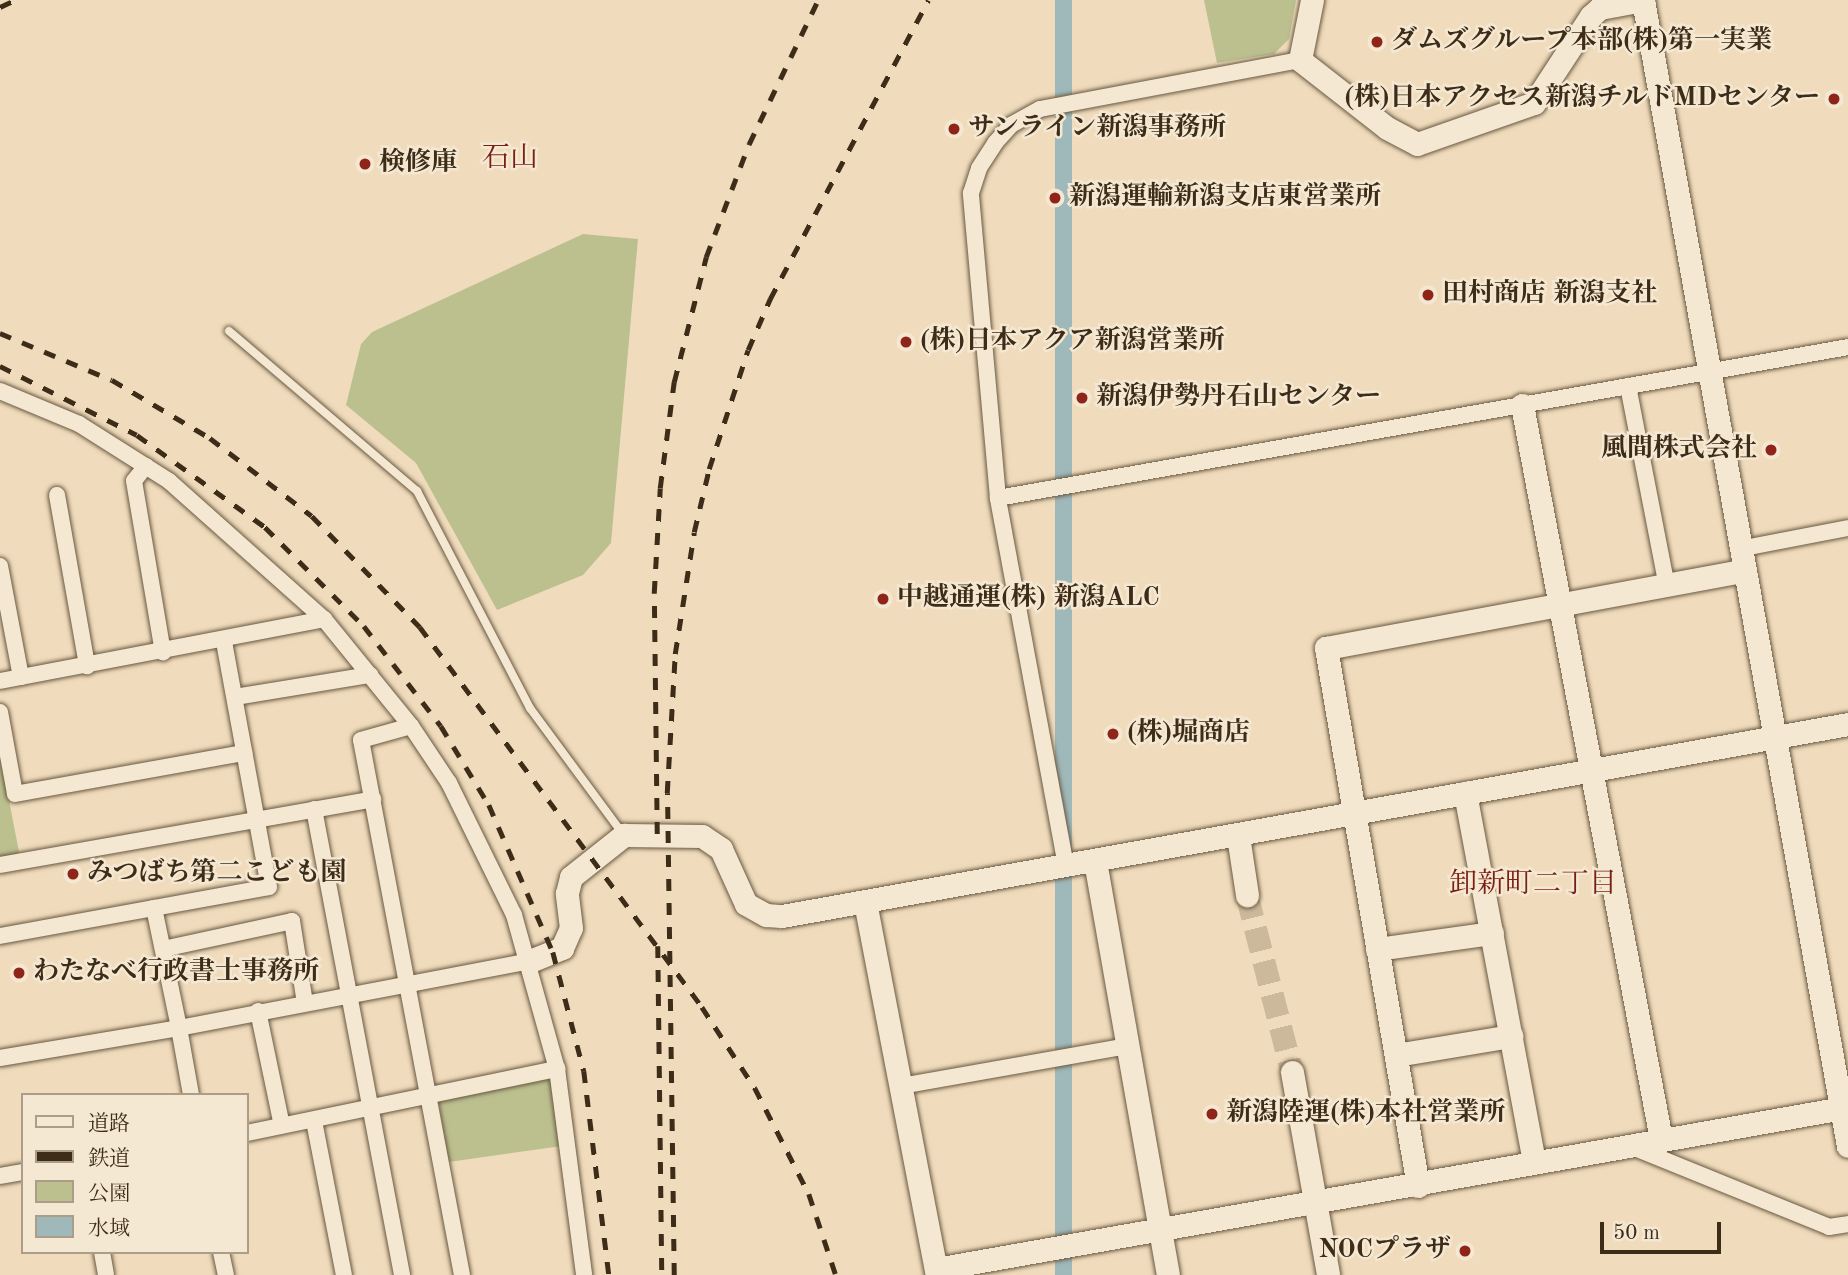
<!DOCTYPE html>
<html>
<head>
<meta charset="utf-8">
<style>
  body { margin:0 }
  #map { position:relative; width:1848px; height:1275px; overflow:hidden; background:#f0dcbc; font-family:"Old Standard TT","Noto Serif JP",serif }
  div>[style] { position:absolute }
  .green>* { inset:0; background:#bcc08f; transform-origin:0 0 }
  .water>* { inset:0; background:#9fb9bb; transform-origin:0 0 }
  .secondary-tunnel>* { height:23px; margin-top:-11.5px; transform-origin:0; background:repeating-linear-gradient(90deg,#ccb99b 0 23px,transparent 0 34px) }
  .roads { filter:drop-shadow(0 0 2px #695841) drop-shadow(0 0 2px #695841) }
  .lane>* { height:8px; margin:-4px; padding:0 4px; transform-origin:4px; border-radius:4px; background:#f5e8d3 }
  .street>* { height:16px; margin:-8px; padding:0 8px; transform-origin:8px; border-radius:8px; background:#f5e8d3 }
  .secondary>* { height:23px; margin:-11.5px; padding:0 11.5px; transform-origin:11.5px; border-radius:11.5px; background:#f5e8d3 }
  .rail>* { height:4.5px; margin-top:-2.25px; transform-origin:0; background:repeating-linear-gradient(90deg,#3c2c18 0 12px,transparent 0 24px) }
  .dots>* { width:19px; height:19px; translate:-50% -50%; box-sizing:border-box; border:4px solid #f5e8d3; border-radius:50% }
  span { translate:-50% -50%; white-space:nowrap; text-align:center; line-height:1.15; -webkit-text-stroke:5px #f5e8d3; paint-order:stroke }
  .poi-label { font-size:26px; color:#3c2c18; font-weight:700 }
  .left { translate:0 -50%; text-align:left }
  .right { translate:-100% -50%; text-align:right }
  .neighbourhood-label { font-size:28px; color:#7a1f14 }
  .legend { position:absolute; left:21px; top:1093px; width:228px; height:161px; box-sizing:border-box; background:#f5e8d3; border:2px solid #ab9d88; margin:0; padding:9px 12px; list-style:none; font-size:21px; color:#3c2c18 }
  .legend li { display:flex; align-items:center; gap:14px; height:35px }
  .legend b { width:35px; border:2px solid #ab9d88 }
  .scale { position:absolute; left:1600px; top:1222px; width:121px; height:32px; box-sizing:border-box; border:4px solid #3c2c18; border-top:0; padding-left:9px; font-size:21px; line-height:24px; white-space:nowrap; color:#3c2c18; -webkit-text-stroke:5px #f5e8d3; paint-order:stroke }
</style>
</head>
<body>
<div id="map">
  <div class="green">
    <i style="clip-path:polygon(1204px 0,1296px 0,1289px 39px,1274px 54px,1217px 63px)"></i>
    <i style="clip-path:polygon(583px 234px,638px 239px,611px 543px,583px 575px,497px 610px,416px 463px,346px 405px,361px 344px,372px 332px)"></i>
    <i style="clip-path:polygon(0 754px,20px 857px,0 860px)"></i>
    <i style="left:550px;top:1074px;width:73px;height:114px;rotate:82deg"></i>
  </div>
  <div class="water">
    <i style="left:1055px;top:0;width:17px;height:1295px"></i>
  </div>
  <div class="secondary-tunnel">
    <i style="left:1247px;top:895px;width:183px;rotate:75.7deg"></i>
  </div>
  <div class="roads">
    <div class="lane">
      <i style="left:229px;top:331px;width:247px;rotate:40.4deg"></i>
      <i style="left:417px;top:491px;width:245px;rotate:62.5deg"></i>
      <i style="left:530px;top:708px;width:155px;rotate:53.6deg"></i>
    </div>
    <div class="street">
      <i style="left:1628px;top:386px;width:204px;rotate:79deg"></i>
      <i style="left:0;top:391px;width:86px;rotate:22.7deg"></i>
      <i style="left:79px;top:424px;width:107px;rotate:32.3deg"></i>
      <i style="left:169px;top:481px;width:208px;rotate:41.7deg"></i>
      <i style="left:146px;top:466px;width:19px;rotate:129deg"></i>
      <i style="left:134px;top:481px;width:174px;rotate:80.4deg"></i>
      <i style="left:57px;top:495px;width:174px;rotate:80deg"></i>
      <i style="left:998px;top:498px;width:863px;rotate:-10.07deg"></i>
      <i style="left:1739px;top:549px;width:111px;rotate:-10.9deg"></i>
      <i style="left:0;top:566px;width:113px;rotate:79.3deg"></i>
      <i style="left:0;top:681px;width:330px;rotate:-10.8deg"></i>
      <i style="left:324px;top:619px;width:138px;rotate:50.9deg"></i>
      <i style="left:411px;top:726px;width:69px;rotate:56.3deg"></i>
      <i style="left:449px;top:783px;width:147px;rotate:63.8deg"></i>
      <i style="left:514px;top:915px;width:160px;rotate:74.4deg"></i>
      <i style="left:557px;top:1069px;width:208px;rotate:82.5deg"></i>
      <i style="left:235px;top:697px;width:137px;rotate:-9.3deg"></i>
      <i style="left:0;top:712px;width:83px;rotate:79.6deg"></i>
      <i style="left:15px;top:794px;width:233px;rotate:-10.2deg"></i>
      <i style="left:411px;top:726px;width:52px;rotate:164.4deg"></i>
      <i style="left:361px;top:740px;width:544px;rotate:79.31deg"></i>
      <i style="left:314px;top:809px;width:474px;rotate:79.3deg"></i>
      <i style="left:0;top:865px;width:379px;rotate:-10deg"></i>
      <i style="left:1066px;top:866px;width:374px;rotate:-100.5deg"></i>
      <i style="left:998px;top:498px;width:306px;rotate:-95.1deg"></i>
      <i style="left:971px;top:193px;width:26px;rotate:-72deg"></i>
      <i style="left:979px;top:168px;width:30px;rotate:-57deg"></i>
      <i style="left:995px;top:143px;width:24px;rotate:-48deg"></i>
      <i style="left:1011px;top:125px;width:33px;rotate:-29deg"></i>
      <i style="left:1040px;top:109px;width:265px;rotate:-10.7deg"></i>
      <i style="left:154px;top:908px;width:123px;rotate:78.2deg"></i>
      <i style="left:179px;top:1028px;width:357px;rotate:-10.8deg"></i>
      <i style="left:0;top:936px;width:273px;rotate:-10.3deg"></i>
      <i style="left:269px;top:887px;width:250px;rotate:-100.4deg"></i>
      <i style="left:163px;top:949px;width:132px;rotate:-12.2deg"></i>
      <i style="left:292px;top:921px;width:83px;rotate:81deg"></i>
      <i style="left:258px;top:1011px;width:117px;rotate:78.2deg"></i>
      <i style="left:0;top:1058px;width:181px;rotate:-9.5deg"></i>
      <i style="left:179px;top:1028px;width:68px;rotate:79.8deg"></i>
      <i style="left:901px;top:1086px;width:230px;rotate:-10deg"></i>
      <i style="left:314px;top:1121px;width:157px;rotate:79deg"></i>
      <i style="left:247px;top:1133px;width:317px;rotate:-11.7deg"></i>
      <i style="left:1630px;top:1146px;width:215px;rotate:22.1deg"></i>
      <i style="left:1829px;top:1227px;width:19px;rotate:-9deg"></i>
      <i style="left:0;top:1176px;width:23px;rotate:-10deg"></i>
      <i style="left:102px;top:1252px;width:23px;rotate:80deg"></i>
      <i style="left:221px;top:1252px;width:24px;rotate:78deg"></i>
    </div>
    <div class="secondary">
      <i style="left:1312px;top:0;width:61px;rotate:101.3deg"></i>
      <i style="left:1300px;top:60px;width:110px;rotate:38deg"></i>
      <i style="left:1387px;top:128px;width:34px;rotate:28deg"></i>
      <i style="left:1417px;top:144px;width:124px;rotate:-19.3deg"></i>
      <i style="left:1534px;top:103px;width:104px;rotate:-56.8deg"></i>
      <i style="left:1591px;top:16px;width:12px;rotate:-42deg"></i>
      <i style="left:1600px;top:8px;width:44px;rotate:-10.5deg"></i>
      <i style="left:1643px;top:0;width:1164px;rotate:79.86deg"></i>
      <i style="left:1522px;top:405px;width:747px;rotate:79.28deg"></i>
      <i style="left:1465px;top:793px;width:376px;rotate:79.4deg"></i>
      <i style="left:1238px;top:836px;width:60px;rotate:81.3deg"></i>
      <i style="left:1095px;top:861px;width:420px;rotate:80deg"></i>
      <i style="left:865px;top:902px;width:380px;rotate:79.1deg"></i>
      <i style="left:1377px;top:949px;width:116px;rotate:-7.9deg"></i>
      <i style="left:530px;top:961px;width:35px;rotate:-22deg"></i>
      <i style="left:562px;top:948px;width:22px;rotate:-66deg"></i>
      <i style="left:571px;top:928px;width:35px;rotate:-97deg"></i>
      <i style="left:567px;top:893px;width:16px;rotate:-76deg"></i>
      <i style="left:571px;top:877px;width:68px;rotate:-38.4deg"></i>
      <i style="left:624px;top:835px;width:78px;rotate:0.7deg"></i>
      <i style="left:702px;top:836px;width:23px;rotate:34deg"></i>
      <i style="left:721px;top:849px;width:60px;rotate:65.6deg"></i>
      <i style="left:746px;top:904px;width:23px;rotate:29deg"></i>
      <i style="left:766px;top:915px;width:16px;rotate:4deg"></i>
      <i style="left:782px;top:916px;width:1083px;rotate:-10.21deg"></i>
      <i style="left:1396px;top:1055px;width:117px;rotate:-9.4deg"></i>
      <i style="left:1292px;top:1072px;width:206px;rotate:79.9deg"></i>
      <i style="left:1418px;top:1186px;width:546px;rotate:-99.7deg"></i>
      <i style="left:1326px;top:648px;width:424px;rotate:-10.5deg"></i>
      <i style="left:936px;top:1269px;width:926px;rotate:-10.07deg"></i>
    </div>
  </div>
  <div class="rail">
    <i style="left:0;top:7px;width:17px;rotate:-25deg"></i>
    <i style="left:0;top:333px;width:121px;rotate:22.8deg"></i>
    <i style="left:112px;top:380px;width:114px;rotate:30.6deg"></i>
    <i style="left:210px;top:438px;width:128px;rotate:37.4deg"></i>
    <i style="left:312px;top:516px;width:155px;rotate:45.8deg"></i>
    <i style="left:420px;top:627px;width:473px;rotate:53.4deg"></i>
    <i style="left:702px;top:1007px;width:97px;rotate:56.8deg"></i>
    <i style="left:755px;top:1088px;width:119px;rotate:63deg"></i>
    <i style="left:809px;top:1194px;width:85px;rotate:71.6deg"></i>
    <i style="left:0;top:366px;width:153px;rotate:26.7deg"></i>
    <i style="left:137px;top:435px;width:158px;rotate:35.7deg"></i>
    <i style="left:265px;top:527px;width:140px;rotate:45deg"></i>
    <i style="left:364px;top:626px;width:126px;rotate:52.4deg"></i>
    <i style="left:441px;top:726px;width:92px;rotate:58.7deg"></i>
    <i style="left:489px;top:805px;width:160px;rotate:66.5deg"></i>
    <i style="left:553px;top:952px;width:123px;rotate:75.4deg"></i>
    <i style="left:584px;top:1071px;width:206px;rotate:83deg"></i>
    <i style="left:657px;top:834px;width:241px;rotate:-90.7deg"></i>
    <i style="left:654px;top:593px;width:105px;rotate:-86.7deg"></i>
    <i style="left:660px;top:488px;width:107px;rotate:-82.5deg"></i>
    <i style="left:674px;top:382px;width:129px;rotate:-75.6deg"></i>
    <i style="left:706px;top:257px;width:121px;rotate:-69.2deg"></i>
    <i style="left:749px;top:144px;width:160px;rotate:-64.4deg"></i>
    <i style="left:658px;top:946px;width:329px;rotate:89.3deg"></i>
    <i style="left:674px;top:1275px;width:482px;rotate:-90.8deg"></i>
    <i style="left:667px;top:793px;width:139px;rotate:-86.7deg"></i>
    <i style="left:675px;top:654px;width:123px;rotate:-81.1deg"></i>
    <i style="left:694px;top:532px;width:65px;rotate:-76.6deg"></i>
    <i style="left:709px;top:469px;width:125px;rotate:-71.9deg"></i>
    <i style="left:748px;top:350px;width:56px;rotate:-66.7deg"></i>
    <i style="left:770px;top:299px;width:338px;rotate:-62.1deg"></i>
  </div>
  <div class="dots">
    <i style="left:1377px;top:42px;background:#8f2418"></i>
    <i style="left:1834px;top:99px;background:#8f2418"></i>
    <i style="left:954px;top:129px;background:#8f2418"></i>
    <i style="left:365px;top:164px;background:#8f2418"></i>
    <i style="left:1055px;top:198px;background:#8f2418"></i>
    <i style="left:1428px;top:295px;background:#8f2418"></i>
    <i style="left:906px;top:342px;background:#8f2418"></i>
    <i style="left:1082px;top:398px;background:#8f2418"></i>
    <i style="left:1771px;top:450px;background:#8f2418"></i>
    <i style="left:883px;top:599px;background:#8f2418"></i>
    <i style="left:1113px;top:734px;background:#8f2418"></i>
    <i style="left:73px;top:874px;background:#8f2418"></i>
    <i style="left:19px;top:973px;background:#8f2418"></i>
    <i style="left:1212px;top:1114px;background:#8f2418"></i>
    <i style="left:1465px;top:1251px;background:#8f2418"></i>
  </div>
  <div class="poi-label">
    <span class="left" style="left:1391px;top:42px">ダムズグループ本部(株)第一実業</span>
    <span class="right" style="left:1820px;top:99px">(株)日本アクセス新潟チルドMDセンター</span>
    <span class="left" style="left:968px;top:129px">サンライン新潟事務所</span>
    <span class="left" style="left:379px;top:164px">検修庫</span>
    <span class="left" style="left:1069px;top:198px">新潟運輸新潟支店東営業所</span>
    <span class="left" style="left:1442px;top:295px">田村商店 新潟支社</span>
    <span class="left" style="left:920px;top:342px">(株)日本アクア新潟営業所</span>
    <span class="left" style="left:1096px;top:398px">新潟伊勢丹石山センター</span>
    <span class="right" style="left:1757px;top:450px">風間株式会社</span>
    <span class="left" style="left:897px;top:599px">中越通運(株) 新潟ALC</span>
    <span class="left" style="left:1127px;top:734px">(株)堀商店</span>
    <span class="left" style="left:87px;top:874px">みつばち第二こども園</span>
    <span class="left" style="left:33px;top:973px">わたなべ行政書士事務所</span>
    <span class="left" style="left:1226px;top:1114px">新潟陸運(株)本社営業所</span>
    <span class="right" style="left:1451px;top:1251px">NOCプラザ</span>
  </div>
  <div class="neighbourhood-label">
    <span style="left:510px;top:159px">石山</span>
    <span style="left:1533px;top:885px">卸新町二丁目</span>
  </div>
  <ul class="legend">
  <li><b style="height:9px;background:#f5e8d3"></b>道路</li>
  <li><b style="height:9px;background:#3c2c18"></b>鉄道</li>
  <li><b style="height:19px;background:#bcc08f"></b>公園</li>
  <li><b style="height:19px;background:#9fb9bb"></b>水域</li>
  </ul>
  <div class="scale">50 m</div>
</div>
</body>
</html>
